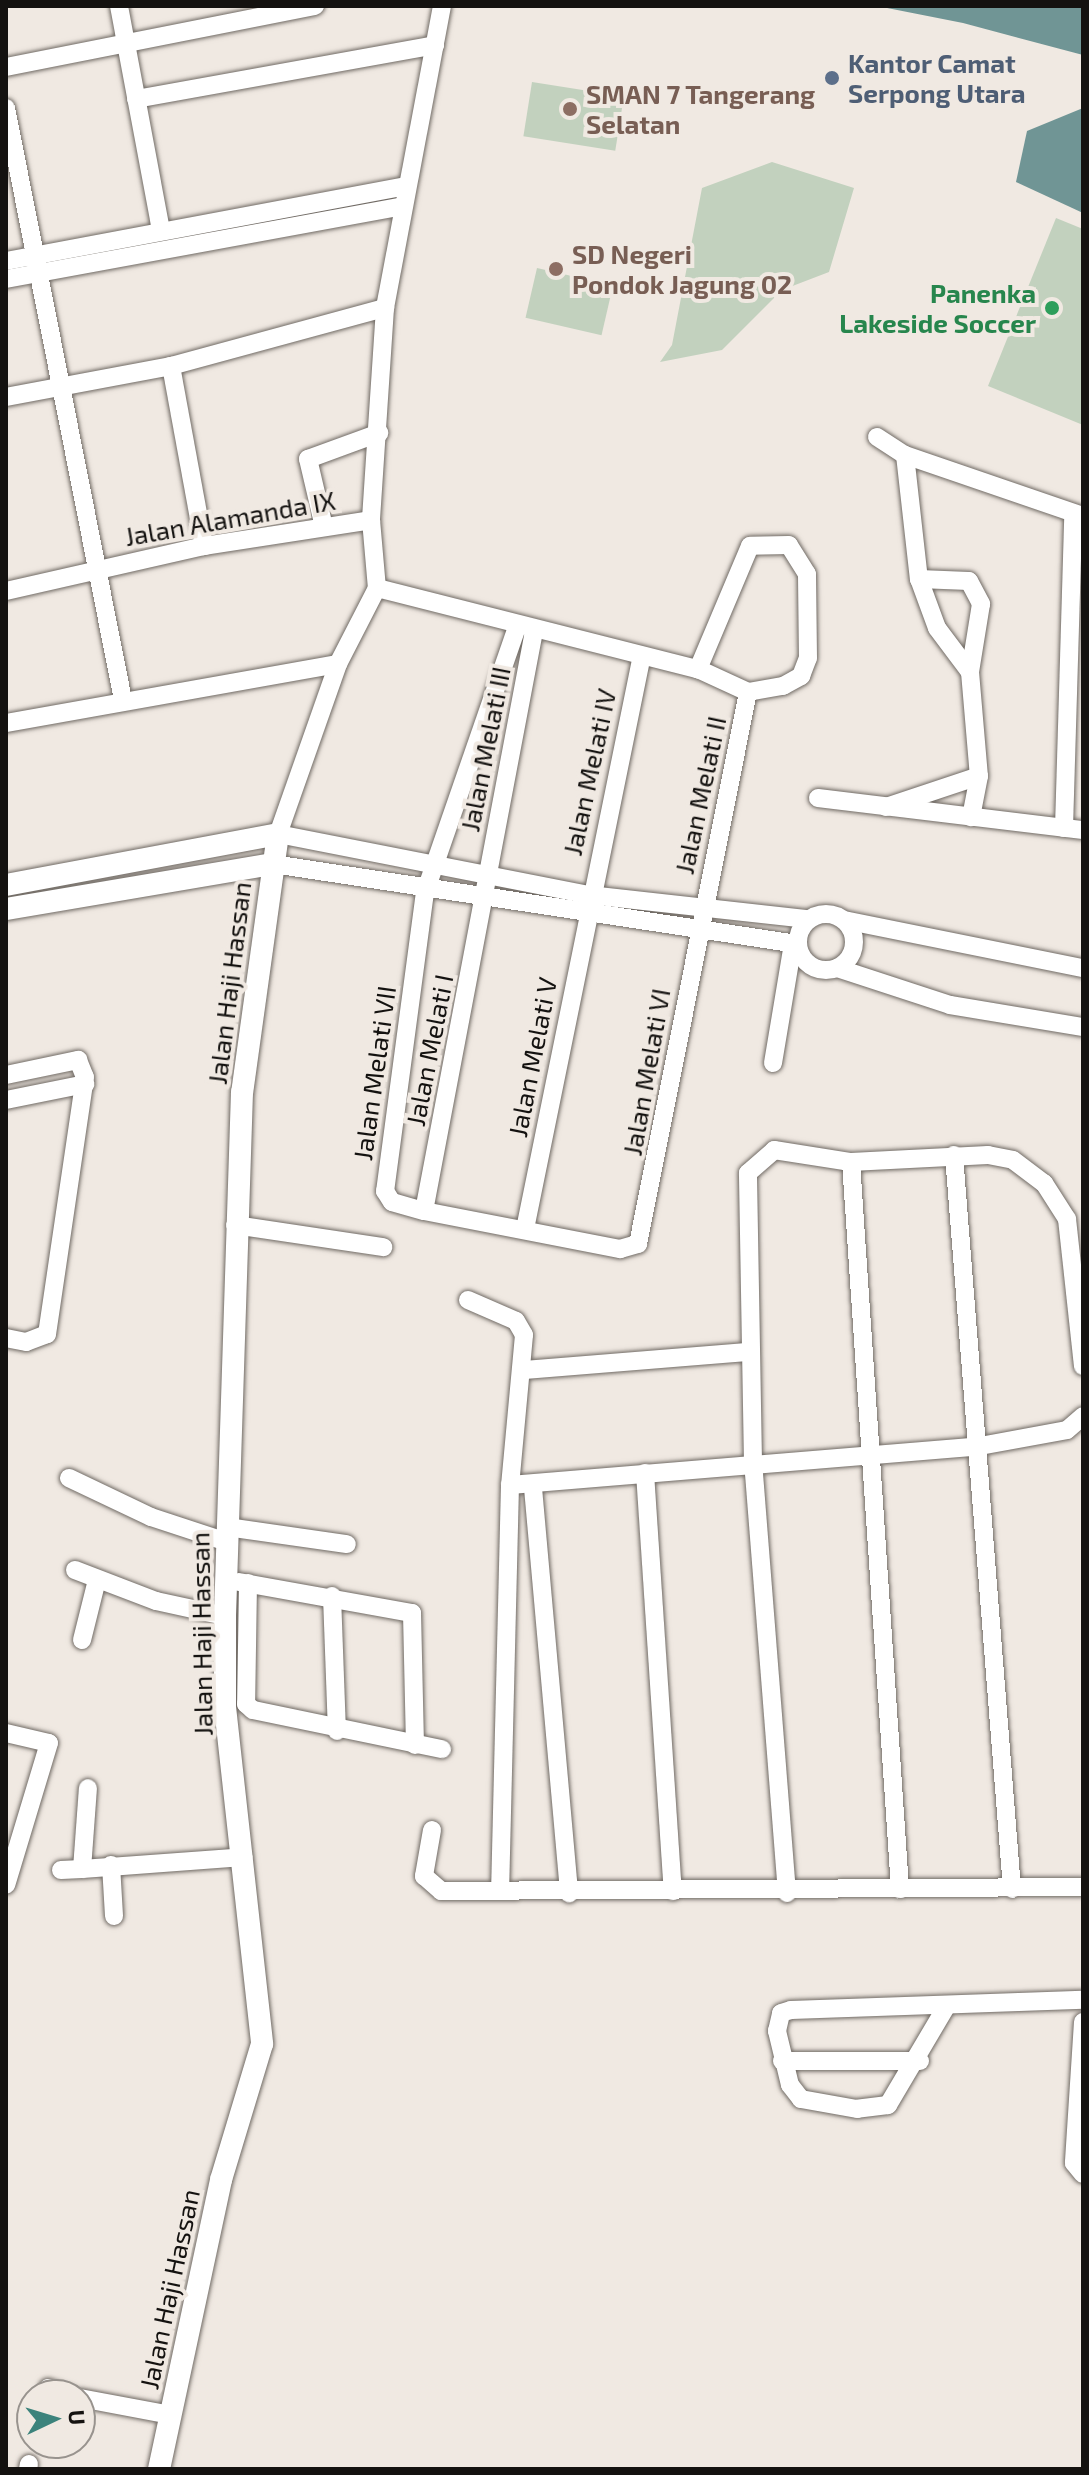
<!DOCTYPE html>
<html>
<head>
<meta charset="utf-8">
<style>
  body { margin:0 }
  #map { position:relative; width:1089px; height:2475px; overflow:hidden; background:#f0e9e2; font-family:"Exo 2",sans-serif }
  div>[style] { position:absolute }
  .green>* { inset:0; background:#c2d1be; transform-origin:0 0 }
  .water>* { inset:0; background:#709595 }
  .roads { filter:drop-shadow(0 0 2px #706a64) drop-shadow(0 0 2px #706a64) }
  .minor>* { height:18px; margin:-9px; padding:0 9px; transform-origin:9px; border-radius:9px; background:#fff }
  .minor>.ring { margin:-9px; padding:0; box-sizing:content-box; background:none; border:18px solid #fff; border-radius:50% }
  .tertiary>* { height:22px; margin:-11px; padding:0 11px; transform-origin:11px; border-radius:11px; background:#fff }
  .dots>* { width:22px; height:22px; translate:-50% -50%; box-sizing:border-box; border:4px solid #f0e9e2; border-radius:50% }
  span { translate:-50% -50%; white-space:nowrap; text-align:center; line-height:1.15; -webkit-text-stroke:8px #f0e9e2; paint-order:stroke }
  .service-label { font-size:26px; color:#4e5e75; font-weight:700 }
  .left { translate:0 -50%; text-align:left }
  .education-label { font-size:26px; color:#785e54; font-weight:700 }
  .leisure-label { font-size:26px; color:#27864d; font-weight:700 }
  .right { translate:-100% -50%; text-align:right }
  .street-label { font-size:26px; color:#141210 }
  .frame { position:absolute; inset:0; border:8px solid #141210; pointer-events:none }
  .north { position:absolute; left:16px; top:2379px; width:80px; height:80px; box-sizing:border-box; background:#f0e9e2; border:2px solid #98938e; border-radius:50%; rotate:86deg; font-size:22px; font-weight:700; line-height:32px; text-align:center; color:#141210 }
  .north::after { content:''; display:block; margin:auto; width:28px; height:36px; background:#3c837c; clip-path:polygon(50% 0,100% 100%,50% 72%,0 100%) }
</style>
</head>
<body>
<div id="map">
  <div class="green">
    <i style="left:532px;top:82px;width:93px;height:55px;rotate:9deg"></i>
    <i style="clip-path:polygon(772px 162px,854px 188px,829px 272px,782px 290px,722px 350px,660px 362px,672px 345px,702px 188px)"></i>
    <i style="clip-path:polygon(1056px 218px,1083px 229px,1083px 425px,988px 386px)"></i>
    <i style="left:537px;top:268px;width:78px;height:51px;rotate:13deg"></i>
  </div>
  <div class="water">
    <i style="clip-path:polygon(877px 6px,1083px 6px,1083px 55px,963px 23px)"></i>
    <i style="clip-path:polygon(1083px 108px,1083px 213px,1016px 182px,1027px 131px)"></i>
  </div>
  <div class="roads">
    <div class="minor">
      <i style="left:119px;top:6px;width:228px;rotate:79.4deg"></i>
      <i style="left:442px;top:6px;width:307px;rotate:100.7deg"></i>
      <i style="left:385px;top:308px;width:212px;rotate:93.8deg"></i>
      <i style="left:371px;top:520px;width:68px;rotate:85deg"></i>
      <i style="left:377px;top:588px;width:85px;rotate:117.2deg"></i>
      <i style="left:338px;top:664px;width:180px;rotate:109.4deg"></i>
      <i style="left:278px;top:834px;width:317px;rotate:11.1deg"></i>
      <i style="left:589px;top:895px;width:220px;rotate:6.3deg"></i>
      <i style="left:6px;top:67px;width:315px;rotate:-11.2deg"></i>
      <i style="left:136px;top:99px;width:304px;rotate:-10.2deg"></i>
      <i style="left:6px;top:108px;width:603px;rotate:78.82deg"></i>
      <i style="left:6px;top:261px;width:408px;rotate:-10.6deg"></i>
      <i style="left:6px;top:279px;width:403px;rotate:-10.4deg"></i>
      <i style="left:171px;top:366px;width:183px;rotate:79.6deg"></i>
      <i style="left:6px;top:397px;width:168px;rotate:-10.6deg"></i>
      <i style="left:171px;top:366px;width:222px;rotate:-15.2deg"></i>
      <i style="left:877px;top:437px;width:33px;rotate:33deg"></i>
      <i style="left:905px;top:455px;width:188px;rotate:18.9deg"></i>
      <i style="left:905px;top:455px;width:125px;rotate:83.6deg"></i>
      <i style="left:919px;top:579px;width:52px;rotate:69.8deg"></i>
      <i style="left:937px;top:628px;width:55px;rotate:53.1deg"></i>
      <i style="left:324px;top:527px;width:70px;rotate:-103.2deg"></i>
      <i style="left:308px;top:459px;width:76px;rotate:-20.1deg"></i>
      <i style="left:919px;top:579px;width:50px;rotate:2.3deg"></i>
      <i style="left:969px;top:581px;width:26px;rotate:62deg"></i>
      <i style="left:981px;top:604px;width:69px;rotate:99.2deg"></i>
      <i style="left:970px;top:672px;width:104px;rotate:85.1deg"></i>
      <i style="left:979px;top:776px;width:42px;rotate:101deg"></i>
      <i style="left:377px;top:588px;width:331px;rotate:14.2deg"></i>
      <i style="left:698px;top:669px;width:55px;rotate:24.7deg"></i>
      <i style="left:748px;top:692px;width:36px;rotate:-10deg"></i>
      <i style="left:783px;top:686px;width:21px;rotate:-29deg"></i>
      <i style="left:801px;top:676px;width:19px;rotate:-69deg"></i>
      <i style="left:808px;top:658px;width:84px;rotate:-90.7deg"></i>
      <i style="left:807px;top:574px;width:34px;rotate:-122deg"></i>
      <i style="left:789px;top:545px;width:39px;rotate:179deg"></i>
      <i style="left:750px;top:546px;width:134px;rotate:112.9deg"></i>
      <i style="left:6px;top:591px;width:203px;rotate:-12.8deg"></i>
      <i style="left:204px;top:546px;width:169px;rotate:-8.8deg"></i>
      <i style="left:517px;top:627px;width:281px;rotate:109.1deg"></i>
      <i style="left:425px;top:892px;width:302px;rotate:97.6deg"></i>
      <i style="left:385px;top:1191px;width:13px;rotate:58deg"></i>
      <i style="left:392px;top:1202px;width:33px;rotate:16deg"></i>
      <i style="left:424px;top:1211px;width:200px;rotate:11deg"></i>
      <i style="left:620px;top:1249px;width:19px;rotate:-16deg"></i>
      <i style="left:638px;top:1244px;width:563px;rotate:-78.73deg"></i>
      <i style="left:6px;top:723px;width:337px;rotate:-10.1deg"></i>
      <i style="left:818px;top:798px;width:267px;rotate:6.9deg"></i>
      <i style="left:886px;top:807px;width:98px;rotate:-18.4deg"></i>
      <i style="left:1064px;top:828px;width:312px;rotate:-88.3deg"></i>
      <i style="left:273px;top:864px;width:530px;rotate:8.68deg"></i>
      <i class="ring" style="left:798px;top:914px;width:38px;height:38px"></i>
      <i style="left:844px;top:920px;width:244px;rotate:11.4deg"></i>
      <i style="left:837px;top:968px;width:119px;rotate:18.1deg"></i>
      <i style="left:950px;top:1005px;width:135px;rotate:9.4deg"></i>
      <i style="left:773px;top:1063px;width:122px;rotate:-80.5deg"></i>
      <i style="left:6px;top:1075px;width:74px;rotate:-11.8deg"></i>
      <i style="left:78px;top:1060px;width:18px;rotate:68deg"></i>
      <i style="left:85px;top:1077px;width:260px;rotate:98.4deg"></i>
      <i style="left:47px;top:1334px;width:22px;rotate:159deg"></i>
      <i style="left:26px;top:1342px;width:20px;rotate:-169deg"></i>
      <i style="left:6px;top:1100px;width:81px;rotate:-11.4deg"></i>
      <i style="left:954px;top:1155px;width:736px;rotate:85.48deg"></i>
      <i style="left:851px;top:1162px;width:729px;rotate:86.14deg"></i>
      <i style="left:424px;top:1211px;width:590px;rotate:-79.26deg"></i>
      <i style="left:235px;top:1225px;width:150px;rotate:8.5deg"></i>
      <i style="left:525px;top:1229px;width:581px;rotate:-78.48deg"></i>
      <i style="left:468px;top:1300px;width:52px;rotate:23.6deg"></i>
      <i style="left:516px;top:1321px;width:16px;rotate:60deg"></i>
      <i style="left:524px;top:1335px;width:151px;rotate:95.3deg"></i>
      <i style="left:510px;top:1485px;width:405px;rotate:91.4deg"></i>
      <i style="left:524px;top:1370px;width:227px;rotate:-4.6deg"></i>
      <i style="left:645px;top:1473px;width:419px;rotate:86.2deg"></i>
      <i style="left:69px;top:1478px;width:91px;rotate:25.4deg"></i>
      <i style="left:151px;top:1517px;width:80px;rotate:18.2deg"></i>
      <i style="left:510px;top:1485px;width:472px;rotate:-4.7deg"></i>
      <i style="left:980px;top:1446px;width:88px;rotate:-10.4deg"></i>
      <i style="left:1067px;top:1430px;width:21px;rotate:-41deg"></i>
      <i style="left:533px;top:1488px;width:407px;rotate:84.9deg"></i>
      <i style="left:227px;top:1527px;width:121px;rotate:8.1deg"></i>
      <i style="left:75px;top:1570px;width:87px;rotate:20.9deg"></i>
      <i style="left:156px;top:1601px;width:71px;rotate:12.3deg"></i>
      <i style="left:239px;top:1582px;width:176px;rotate:10.2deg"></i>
      <i style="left:412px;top:1613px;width:132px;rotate:88.7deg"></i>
      <i style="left:248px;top:1583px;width:121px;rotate:90.9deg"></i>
      <i style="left:246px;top:1704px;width:9px;rotate:41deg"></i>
      <i style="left:253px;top:1710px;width:193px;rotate:11.7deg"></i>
      <i style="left:332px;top:1596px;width:135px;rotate:87.9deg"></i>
      <i style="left:82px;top:1640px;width:62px;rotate:-76deg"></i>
      <i style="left:6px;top:1733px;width:44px;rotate:13.1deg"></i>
      <i style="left:49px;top:1743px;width:148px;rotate:106.8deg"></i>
      <i style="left:432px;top:1830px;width:47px;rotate:99.9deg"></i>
      <i style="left:424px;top:1876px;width:23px;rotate:41deg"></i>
      <i style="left:441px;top:1891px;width:642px;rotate:-0.36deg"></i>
      <i style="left:111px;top:1865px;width:51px;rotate:86.6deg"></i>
      <i style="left:82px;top:1869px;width:162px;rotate:-4.2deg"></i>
      <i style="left:61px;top:1870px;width:21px;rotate:-3deg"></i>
      <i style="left:82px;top:1869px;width:81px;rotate:-85.8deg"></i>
      <i style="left:787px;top:1893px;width:431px;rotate:-94.5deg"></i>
      <i style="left:753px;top:1463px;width:290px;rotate:-91deg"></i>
      <i style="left:748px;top:1173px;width:35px;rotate:-41deg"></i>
      <i style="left:774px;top:1150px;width:78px;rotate:8.9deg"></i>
      <i style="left:851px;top:1162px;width:137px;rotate:-2.9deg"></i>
      <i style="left:988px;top:1155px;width:25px;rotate:11deg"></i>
      <i style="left:1013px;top:1160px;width:39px;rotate:37deg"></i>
      <i style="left:1044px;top:1183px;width:43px;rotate:57.4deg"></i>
      <i style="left:1067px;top:1219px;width:148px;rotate:83.8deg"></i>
      <i style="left:946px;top:2007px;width:114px;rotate:120.6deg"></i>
      <i style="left:888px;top:2105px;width:31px;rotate:173deg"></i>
      <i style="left:857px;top:2109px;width:57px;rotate:-169.9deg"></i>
      <i style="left:801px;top:2099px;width:18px;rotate:-128deg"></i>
      <i style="left:790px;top:2085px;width:56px;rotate:-103.5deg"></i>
      <i style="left:777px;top:2031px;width:18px;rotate:-77deg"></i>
      <i style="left:781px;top:2013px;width:10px;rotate:-17deg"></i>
      <i style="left:791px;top:2010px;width:292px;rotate:-2deg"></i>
      <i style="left:1083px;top:2022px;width:141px;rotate:93.7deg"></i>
      <i style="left:1074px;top:2163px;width:14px;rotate:51deg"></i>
      <i style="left:782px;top:2061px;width:138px"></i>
      <i style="left:48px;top:2388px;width:23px;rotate:18deg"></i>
      <i style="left:80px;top:2398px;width:93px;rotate:10.6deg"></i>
      <i style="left:28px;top:2469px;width:5px;rotate:-79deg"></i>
    </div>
    <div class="tertiary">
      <i style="left:6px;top:885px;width:277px;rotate:-10.6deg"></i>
      <i style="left:278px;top:834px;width:260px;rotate:97.9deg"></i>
      <i style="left:242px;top:1092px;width:524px;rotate:91.86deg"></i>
      <i style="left:225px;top:1616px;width:91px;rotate:90deg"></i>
      <i style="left:225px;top:1707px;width:339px;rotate:83.7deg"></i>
      <i style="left:262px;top:2044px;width:142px;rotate:106.8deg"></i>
      <i style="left:221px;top:2180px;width:296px;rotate:102.1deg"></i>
      <i style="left:6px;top:909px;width:271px;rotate:-9.6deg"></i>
    </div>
  </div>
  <div class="dots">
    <i style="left:832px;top:78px;background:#5c6f8a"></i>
    <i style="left:570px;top:109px;background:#8d6e63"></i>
    <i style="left:556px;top:269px;background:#8d6e63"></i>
    <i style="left:1052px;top:308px;background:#2e9e5b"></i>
  </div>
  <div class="service-label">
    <span class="left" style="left:848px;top:78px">Kantor Camat<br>Serpong Utara</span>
  </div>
  <div class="education-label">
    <span class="left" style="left:586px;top:109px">SMAN 7 Tangerang<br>Selatan</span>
    <span class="left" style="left:572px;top:269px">SD Negeri<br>Pondok Jagung 02</span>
  </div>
  <div class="leisure-label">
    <span class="right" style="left:1036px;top:308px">Panenka<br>Lakeside Soccer</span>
  </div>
  <div class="street-label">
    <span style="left:230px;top:518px;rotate:-10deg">Jalan Alamanda IX</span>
    <span style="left:485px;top:749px;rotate:-79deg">Jalan Melati III</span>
    <span style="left:589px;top:772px;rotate:-78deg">Jalan Melati IV</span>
    <span style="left:700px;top:795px;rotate:-78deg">Jalan Melati II</span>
    <span style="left:229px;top:983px;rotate:-83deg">Jalan Haji Hassan</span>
    <span style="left:429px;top:1050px;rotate:-79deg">Jalan Melati I</span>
    <span style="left:532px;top:1057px;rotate:-79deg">Jalan Melati V</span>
    <span style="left:646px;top:1072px;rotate:-80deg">Jalan Melati VI</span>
    <span style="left:374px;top:1073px;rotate:-82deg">Jalan Melati VII</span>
    <span style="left:201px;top:1634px;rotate:-91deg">Jalan Haji Hassan</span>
    <span style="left:169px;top:2289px;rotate:-78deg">Jalan Haji Hassan</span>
  </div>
  <div class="frame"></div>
  <div class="north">U</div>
</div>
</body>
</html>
